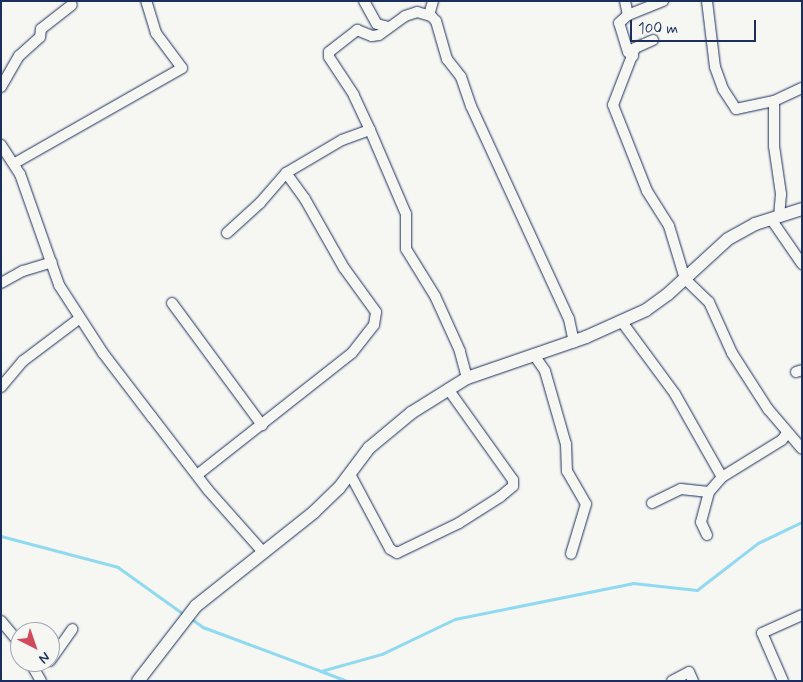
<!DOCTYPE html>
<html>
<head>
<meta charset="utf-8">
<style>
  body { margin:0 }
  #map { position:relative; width:803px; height:682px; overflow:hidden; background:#f6f6f2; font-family:Mynerve,sans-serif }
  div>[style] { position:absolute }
  .stream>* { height:2.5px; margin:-1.25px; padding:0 1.25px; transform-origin:1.25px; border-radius:1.25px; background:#90daf1 }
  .roads { filter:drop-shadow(0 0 1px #1b2f5e) drop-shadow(0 0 1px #1b2f5e) }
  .minor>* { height:10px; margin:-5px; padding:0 5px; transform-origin:5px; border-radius:5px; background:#f6f6f2 }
  .tertiary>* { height:12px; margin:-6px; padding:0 6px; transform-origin:6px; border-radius:6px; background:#f6f6f2 }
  span { translate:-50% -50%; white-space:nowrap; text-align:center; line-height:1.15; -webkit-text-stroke:4px #f6f6f2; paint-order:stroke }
  .frame { position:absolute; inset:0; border:2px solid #1b2f5e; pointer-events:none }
  .north { position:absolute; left:10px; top:622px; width:50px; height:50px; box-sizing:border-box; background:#f6f6f2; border:1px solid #9ea6b7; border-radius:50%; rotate:139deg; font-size:14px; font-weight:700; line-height:20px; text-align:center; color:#1b2f5e }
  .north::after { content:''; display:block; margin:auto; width:18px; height:22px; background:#d1495b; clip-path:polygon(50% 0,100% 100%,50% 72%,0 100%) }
  .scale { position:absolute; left:630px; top:20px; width:126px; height:22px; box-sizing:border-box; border:2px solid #1b2f5e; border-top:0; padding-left:6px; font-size:15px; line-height:18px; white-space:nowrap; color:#1b2f5e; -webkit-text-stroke:4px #f6f6f2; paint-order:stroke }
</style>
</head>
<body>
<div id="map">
  <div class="stream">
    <i style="left:1px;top:536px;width:121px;rotate:14.8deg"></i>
    <i style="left:118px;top:567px;width:82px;rotate:35.6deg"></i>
    <i style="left:192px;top:619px;width:14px;rotate:36deg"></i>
    <i style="left:203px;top:627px;width:126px;rotate:20.4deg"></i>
    <i style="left:321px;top:671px;width:63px;rotate:-15.6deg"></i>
    <i style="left:382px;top:654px;width:81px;rotate:-25.6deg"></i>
    <i style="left:455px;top:619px;width:182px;rotate:-11.4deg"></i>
    <i style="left:633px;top:583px;width:64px;rotate:6.2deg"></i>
    <i style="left:697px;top:590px;width:77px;rotate:-37.6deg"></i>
    <i style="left:758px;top:543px;width:49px;rotate:-25.5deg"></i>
    <i style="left:321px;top:671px;width:28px;rotate:21deg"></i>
  </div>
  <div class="roads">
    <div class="minor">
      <i style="left:364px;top:1px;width:26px;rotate:61deg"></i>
      <i style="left:377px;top:24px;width:11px;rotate:15deg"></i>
      <i style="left:625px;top:1px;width:14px;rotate:78deg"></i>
      <i style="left:707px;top:1px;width:66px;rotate:83.1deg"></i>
      <i style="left:715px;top:67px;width:23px;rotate:70deg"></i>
      <i style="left:723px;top:89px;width:24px;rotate:57deg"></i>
      <i style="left:736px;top:109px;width:39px;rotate:-12deg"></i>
      <i style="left:774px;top:101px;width:31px;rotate:-25deg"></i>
      <i style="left:429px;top:15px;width:15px;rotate:-74deg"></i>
      <i style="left:653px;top:40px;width:20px;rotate:156deg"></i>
      <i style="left:635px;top:48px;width:61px;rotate:111.1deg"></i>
      <i style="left:613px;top:105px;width:92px;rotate:68.4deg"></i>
      <i style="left:647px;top:191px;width:41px;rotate:57.8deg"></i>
      <i style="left:669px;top:226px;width:55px;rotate:73.2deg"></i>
      <i style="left:685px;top:279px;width:33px;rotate:44deg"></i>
      <i style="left:709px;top:302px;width:56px;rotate:65.7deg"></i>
      <i style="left:732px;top:353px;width:67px;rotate:57.3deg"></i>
      <i style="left:768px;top:409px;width:52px;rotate:49.6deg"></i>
      <i style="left:633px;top:56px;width:6px;rotate:-141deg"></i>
      <i style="left:628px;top:52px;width:30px;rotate:-107deg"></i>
      <i style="left:619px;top:23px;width:12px;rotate:-42deg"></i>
      <i style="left:628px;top:15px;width:38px;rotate:-22deg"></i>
      <i style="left:1px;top:87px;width:36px;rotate:-60deg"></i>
      <i style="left:19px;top:56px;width:28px;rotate:-42deg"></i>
      <i style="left:40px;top:37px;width:8px;rotate:-83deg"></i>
      <i style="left:41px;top:29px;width:39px;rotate:-38deg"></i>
      <i style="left:774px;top:101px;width:45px;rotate:90deg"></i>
      <i style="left:774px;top:146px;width:49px;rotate:81.7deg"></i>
      <i style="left:781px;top:194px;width:22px;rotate:95deg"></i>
      <i style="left:1px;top:145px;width:35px;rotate:57deg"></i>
      <i style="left:20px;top:174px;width:118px;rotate:70.6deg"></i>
      <i style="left:59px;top:285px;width:81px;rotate:57.1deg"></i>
      <i style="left:103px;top:353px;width:81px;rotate:52.6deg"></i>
      <i style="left:152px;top:417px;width:92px;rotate:52.5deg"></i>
      <i style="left:208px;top:490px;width:83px;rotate:48.4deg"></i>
      <i style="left:15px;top:163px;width:192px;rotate:-29.6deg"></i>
      <i style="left:182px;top:68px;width:44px;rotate:-126.6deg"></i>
      <i style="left:156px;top:33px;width:34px;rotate:-107deg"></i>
      <i style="left:771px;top:219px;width:55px;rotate:55.4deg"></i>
      <i style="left:227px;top:233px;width:45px;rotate:-42.3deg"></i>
      <i style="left:260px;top:203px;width:40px;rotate:-49deg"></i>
      <i style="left:286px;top:173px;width:65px;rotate:-30.5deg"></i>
      <i style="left:342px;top:140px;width:30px;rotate:-20deg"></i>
      <i style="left:1px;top:283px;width:25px;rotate:-29deg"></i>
      <i style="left:23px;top:271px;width:30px;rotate:-17deg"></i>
      <i style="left:172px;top:303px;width:152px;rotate:53.6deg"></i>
      <i style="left:622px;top:322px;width:89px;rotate:53.6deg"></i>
      <i style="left:675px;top:394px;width:95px;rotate:60.5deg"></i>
      <i style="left:534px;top:355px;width:19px;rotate:55deg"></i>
      <i style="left:545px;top:371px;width:76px;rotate:74deg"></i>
      <i style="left:566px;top:444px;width:27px;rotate:88deg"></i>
      <i style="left:567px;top:471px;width:38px;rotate:60deg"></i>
      <i style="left:586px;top:504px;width:52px;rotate:106.7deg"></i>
      <i style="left:796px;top:372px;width:6px;rotate:-18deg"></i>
      <i style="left:467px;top:378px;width:28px;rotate:-105deg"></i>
      <i style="left:460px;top:351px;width:60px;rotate:-114.4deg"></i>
      <i style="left:435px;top:296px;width:55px;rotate:-121.7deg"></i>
      <i style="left:406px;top:249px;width:35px;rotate:-90deg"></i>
      <i style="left:406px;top:214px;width:91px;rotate:-113.2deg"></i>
      <i style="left:370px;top:130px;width:38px;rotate:-115deg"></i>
      <i style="left:354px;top:95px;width:45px;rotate:-123.3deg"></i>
      <i style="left:329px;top:57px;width:5px;rotate:-90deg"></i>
      <i style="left:329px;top:52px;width:36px;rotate:-38deg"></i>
      <i style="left:357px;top:30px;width:16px;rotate:22deg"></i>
      <i style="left:372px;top:36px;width:7px;rotate:-8deg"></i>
      <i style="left:379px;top:35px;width:32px;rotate:-36deg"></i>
      <i style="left:405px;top:16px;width:13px;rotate:-18deg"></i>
      <i style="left:417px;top:12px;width:15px;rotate:16deg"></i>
      <i style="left:431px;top:16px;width:7px;rotate:45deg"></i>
      <i style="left:436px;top:21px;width:40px;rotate:74deg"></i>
      <i style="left:447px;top:59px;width:23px;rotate:52deg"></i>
      <i style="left:461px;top:77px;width:31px;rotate:71deg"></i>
      <i style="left:471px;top:106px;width:234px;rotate:65.3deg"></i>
      <i style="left:569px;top:319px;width:24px;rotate:78deg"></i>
      <i style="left:1px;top:387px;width:34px;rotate:-50deg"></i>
      <i style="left:23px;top:361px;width:71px;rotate:-37deg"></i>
      <i style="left:350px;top:474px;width:85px;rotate:61.9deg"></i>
      <i style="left:390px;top:549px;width:8px;rotate:30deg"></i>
      <i style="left:397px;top:553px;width:69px;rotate:-25.8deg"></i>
      <i style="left:459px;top:523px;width:49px;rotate:-32.4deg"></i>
      <i style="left:500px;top:497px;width:17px;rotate:-40deg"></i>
      <i style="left:513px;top:486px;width:6px;rotate:-90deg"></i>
      <i style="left:513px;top:480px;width:112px;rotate:-125.5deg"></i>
      <i style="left:197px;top:475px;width:197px;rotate:-38.2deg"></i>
      <i style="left:352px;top:353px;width:36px;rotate:-52deg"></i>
      <i style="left:374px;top:325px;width:13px;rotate:-81deg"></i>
      <i style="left:376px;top:312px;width:54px;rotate:-126deg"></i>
      <i style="left:344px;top:268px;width:79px;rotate:-119.5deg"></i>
      <i style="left:305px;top:199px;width:32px;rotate:-126deg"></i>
      <i style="left:652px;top:503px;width:32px;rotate:-26deg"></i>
      <i style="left:681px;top:489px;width:28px;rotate:6deg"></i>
      <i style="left:707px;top:535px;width:14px;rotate:-115deg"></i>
      <i style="left:701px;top:522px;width:31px;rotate:-75deg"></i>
      <i style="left:709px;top:492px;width:20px;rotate:-49deg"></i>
      <i style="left:722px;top:477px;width:70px;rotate:-31.7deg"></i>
      <i style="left:782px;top:440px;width:9px;rotate:-54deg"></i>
      <i style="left:1px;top:621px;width:30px;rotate:50deg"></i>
      <i style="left:50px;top:661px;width:39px;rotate:-55deg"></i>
      <i style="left:30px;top:662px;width:22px;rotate:60deg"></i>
      <i style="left:672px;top:681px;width:19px;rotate:-28deg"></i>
      <i style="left:689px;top:672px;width:10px;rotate:66deg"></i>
      <i style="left:783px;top:681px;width:52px;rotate:-113.6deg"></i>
      <i style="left:762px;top:633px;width:44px;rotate:-24.2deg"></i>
    </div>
    <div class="tertiary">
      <i style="left:138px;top:681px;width:95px;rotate:-52.3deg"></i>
      <i style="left:196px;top:606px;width:151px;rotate:-38.5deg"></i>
      <i style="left:314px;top:512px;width:35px;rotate:-44deg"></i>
      <i style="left:339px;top:488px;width:50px;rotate:-53.1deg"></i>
      <i style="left:369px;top:448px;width:55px;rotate:-39.8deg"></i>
      <i style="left:411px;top:413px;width:66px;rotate:-32deg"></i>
      <i style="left:467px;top:378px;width:126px;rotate:-19deg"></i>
      <i style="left:586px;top:337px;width:66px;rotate:-24.2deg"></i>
      <i style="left:646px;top:310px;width:27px;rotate:-36deg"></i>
      <i style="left:668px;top:294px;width:81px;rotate:-42.5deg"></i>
      <i style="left:728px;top:239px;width:31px;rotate:-29deg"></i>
      <i style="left:755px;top:224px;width:49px;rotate:-17.7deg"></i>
    </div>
  </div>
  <div class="frame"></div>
  <div class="north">N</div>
  <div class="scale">100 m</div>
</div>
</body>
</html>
